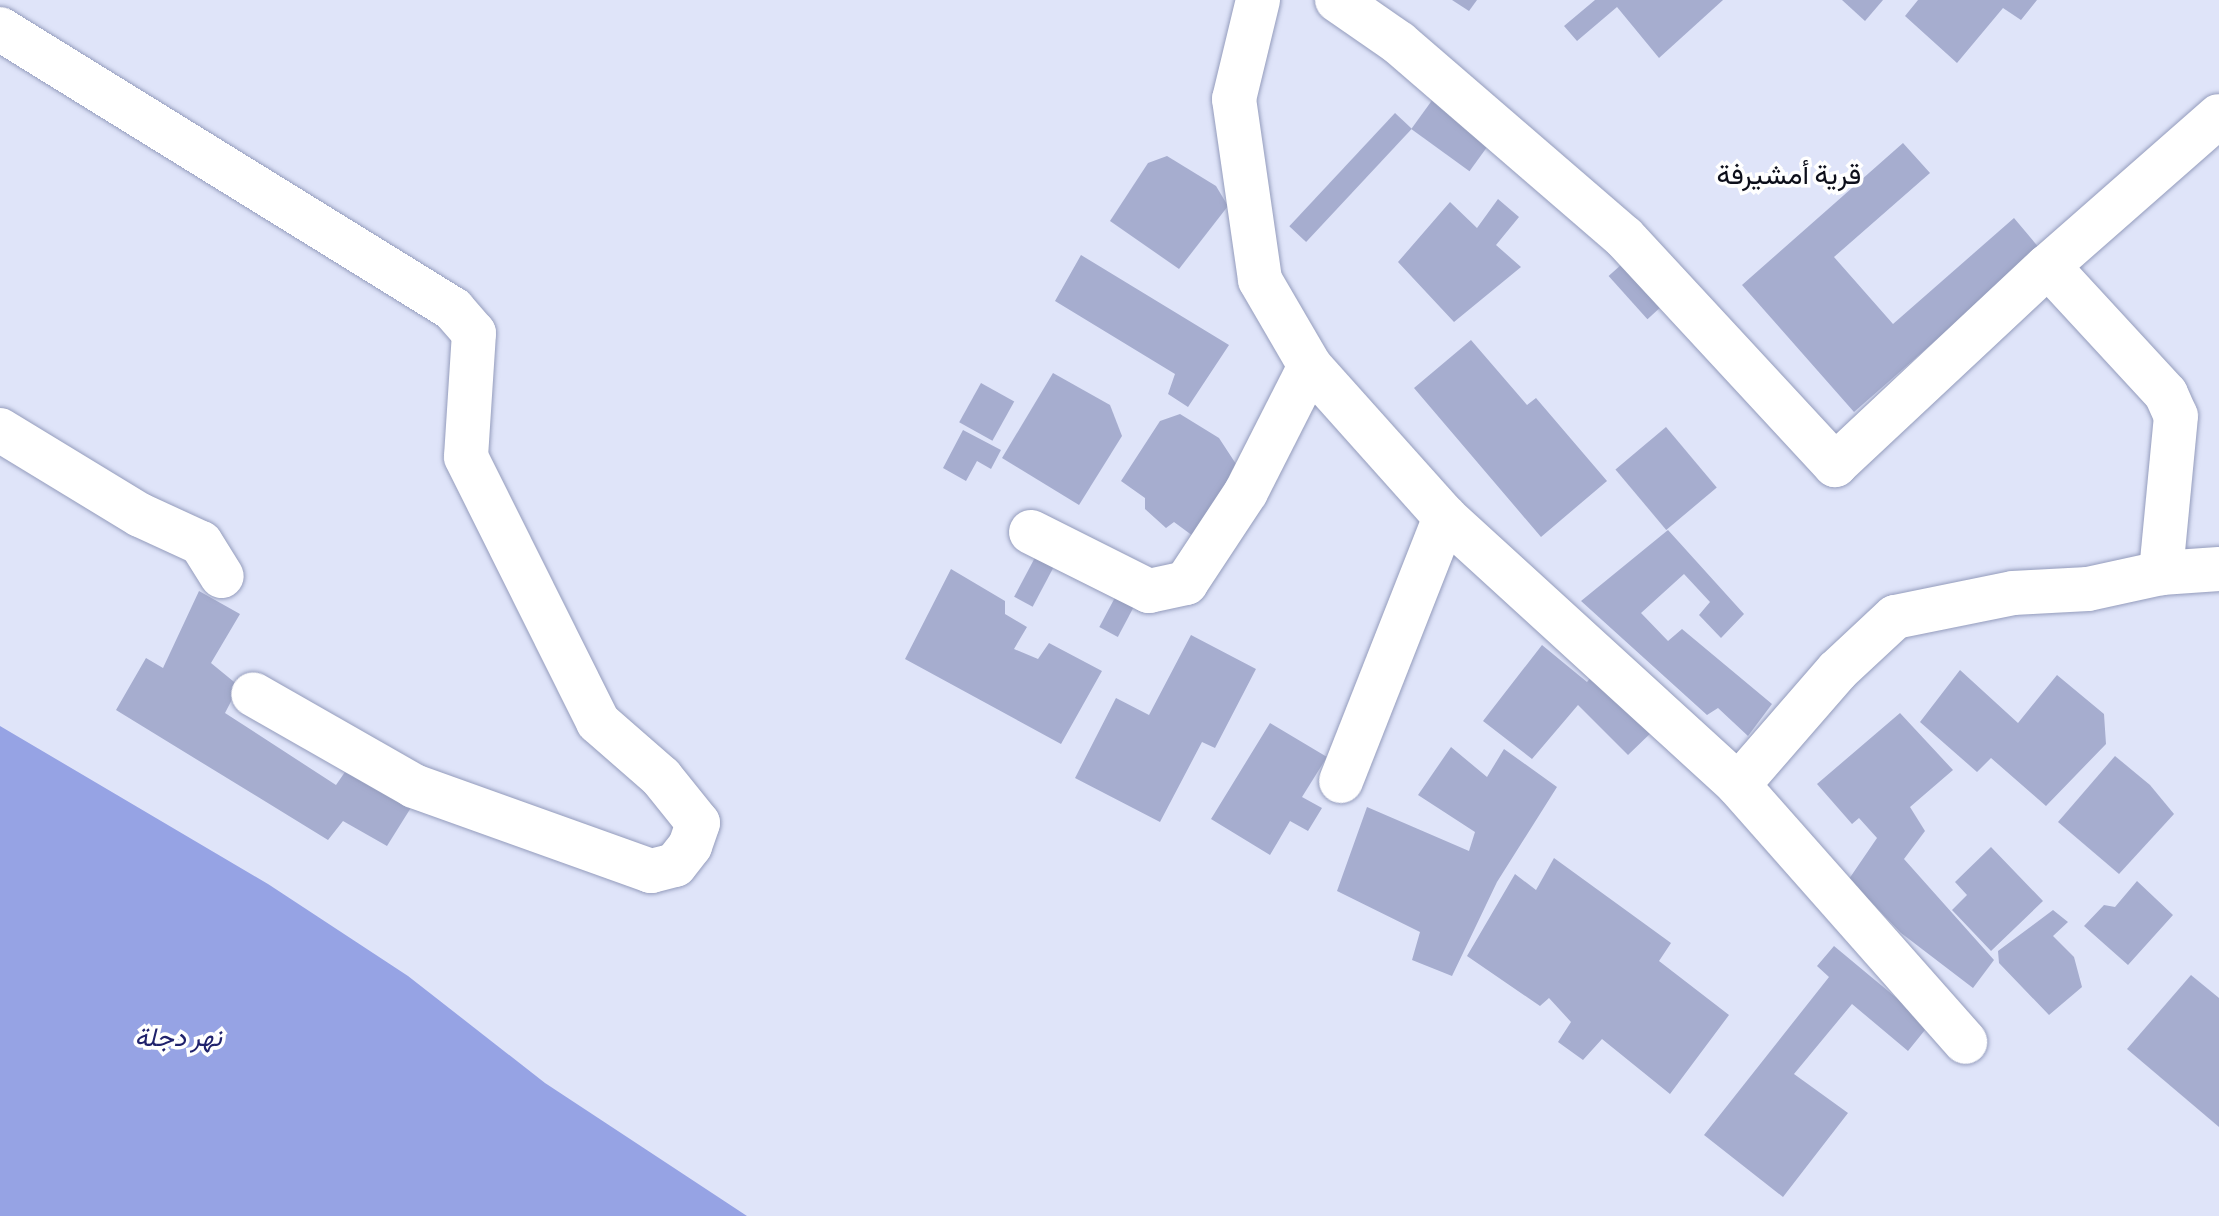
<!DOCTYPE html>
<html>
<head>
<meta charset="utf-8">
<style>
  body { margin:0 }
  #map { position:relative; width:2219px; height:1216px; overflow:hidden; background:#dfe4f9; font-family:"Source Sans 3",Vazirmatn,sans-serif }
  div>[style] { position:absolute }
  .water>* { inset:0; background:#96a3e4 }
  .building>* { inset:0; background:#a6adcf; transform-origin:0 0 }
  .roads { filter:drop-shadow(0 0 2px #949cbc) drop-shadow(0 0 2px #949cbc) }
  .minor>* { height:44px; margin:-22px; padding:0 22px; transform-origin:22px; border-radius:22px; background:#fff }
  span { translate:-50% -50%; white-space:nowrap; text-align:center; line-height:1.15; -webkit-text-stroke:7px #fff; paint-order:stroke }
  .water-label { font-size:26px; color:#20226c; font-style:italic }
  .quarter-label { font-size:28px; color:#0d0f1b }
</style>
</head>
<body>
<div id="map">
  <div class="water">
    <i style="clip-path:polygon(0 726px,268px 884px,408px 976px,545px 1083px,747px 1216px,0 1216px)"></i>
  </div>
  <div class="building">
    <i style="clip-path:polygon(1452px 0,1477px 0,1469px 11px)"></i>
    <i style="clip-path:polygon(1595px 0,1723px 0,1659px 58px,1617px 7px,1577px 41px,1564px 26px)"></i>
    <i style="clip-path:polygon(1842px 0,1883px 0,1865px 21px)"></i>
    <i style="clip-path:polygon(1918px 0,2037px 0,2021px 20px,2003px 8px,1957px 63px,1905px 16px)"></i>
    <i style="left:1433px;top:99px;width:72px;height:37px;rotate:36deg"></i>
    <i style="left:1395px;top:113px;width:23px;height:155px;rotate:43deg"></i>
    <i style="clip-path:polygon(1903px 143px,1930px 173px,1834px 257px,1893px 324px,2014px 218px,2040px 249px,1854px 412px,1742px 285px)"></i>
    <i style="clip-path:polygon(1167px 156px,1216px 186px,1228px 206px,1179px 269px,1110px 221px,1148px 163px)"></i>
    <i style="clip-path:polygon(1498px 199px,1519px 217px,1496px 245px,1521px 267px,1454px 322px,1398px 262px,1450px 202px,1477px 228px)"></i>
    <i style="clip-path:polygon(1081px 255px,1229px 345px,1188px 407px,1168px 394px,1175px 374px,1055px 301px)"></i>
    <i style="left:1622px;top:264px;width:58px;height:18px;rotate:48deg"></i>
    <i style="clip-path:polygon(1471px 340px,1527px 405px,1536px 398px,1607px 481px,1541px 537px,1414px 388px)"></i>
    <i style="clip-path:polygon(1053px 373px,1110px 405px,1122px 436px,1079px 505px,1002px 458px)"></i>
    <i style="left:981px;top:383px;width:38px;height:45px;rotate:29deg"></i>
    <i style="clip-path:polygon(1180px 414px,1219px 438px,1236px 464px,1233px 479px,1193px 536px,1174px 522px,1166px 528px,1145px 509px,1145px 498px,1121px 481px,1160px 421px)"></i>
    <i style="left:1666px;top:427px;width:79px;height:66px;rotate:50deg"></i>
    <i style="clip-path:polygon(963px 430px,1001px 450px,991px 469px,977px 461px,966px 481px,943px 468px)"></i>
    <i style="clip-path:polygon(1668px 530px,1744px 614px,1721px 638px,1699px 615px,1710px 602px,1684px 574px,1641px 613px,1668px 641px,1682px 629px,1772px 704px,1748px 736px,1718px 708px,1707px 715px,1581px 601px)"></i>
    <i style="left:1039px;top:550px;width:21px;height:53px;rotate:28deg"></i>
    <i style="clip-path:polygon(951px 569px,1005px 601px,1005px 614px,1027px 627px,1014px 649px,1038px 659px,1049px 643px,1102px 671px,1061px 744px,905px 659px)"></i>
    <i style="left:1119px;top:590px;width:21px;height:42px;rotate:28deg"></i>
    <i style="clip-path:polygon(199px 591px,240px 614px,211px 663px,239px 686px,225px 713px,336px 785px,345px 772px,412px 806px,387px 846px,343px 821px,328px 840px,116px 710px,146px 658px,163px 668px)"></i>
    <i style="clip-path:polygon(1191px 635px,1256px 669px,1215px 748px,1202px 742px,1160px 822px,1075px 778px,1116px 698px,1149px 715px)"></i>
    <i style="clip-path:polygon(1542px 645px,1587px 682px,1597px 670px,1656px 728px,1628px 755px,1578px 705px,1532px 759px,1483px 721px)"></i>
    <i style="clip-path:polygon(1960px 670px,2018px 723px,2057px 675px,2104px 714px,2106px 744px,2046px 806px,1991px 758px,1977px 772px,1920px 722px)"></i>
    <i style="clip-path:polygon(1900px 713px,1953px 770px,1910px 807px,1925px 831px,1904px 859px,1994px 960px,1973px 988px,1901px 933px,1849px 879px,1877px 838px,1859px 818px,1852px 824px,1817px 784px)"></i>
    <i style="clip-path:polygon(1270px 723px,1327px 757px,1302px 797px,1322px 808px,1308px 831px,1290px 821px,1270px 855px,1211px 819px)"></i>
    <i style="clip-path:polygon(1451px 747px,1487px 777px,1504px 749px,1557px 787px,1497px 882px,1452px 976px,1412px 960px,1420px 932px,1337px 891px,1367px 807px,1469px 851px,1475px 832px,1418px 795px)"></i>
    <i style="clip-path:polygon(2115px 756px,2150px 785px,2174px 814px,2119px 874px,2058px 822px)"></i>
    <i style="clip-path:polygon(1991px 847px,2043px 901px,1991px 951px,1952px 910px,1967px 895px,1955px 882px)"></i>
    <i style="clip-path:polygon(1554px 858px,1671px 943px,1659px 961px,1729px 1015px,1670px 1094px,1602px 1039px,1583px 1060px,1558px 1042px,1571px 1022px,1549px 998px,1540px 1006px,1467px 956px,1515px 874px,1536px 890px)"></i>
    <i style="clip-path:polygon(2137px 881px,2173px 915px,2128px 965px,2084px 926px,2104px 905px,2115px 907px)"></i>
    <i style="clip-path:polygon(2053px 910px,2068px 922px,2053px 936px,2074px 957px,2082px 987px,2049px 1015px,1999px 963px,1998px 951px)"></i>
    <i style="clip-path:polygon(1834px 946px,1929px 1025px,1908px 1051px,1852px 1004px,1794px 1074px,1848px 1113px,1783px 1197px,1704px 1135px,1829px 977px,1817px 966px)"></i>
    <i style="clip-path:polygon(2191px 975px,2219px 998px,2219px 1127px,2127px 1049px)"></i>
  </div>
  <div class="roads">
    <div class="minor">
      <i style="left:1258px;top:0;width:102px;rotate:103.6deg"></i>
      <i style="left:1234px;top:99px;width:183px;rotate:81.8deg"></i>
      <i style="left:1260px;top:280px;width:99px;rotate:59.8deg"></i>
      <i style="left:1310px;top:366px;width:203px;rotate:48.2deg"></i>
      <i style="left:1445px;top:517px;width:397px;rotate:42.4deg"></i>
      <i style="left:1738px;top:785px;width:151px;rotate:-49deg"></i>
      <i style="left:1837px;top:671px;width:79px;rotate:-43deg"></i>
      <i style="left:1895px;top:617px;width:120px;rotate:-11.5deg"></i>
      <i style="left:2013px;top:593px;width:75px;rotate:-3.1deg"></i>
      <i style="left:2088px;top:589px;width:75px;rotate:-12.4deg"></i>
      <i style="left:2161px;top:573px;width:58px;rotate:-3.9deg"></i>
      <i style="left:1337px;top:0;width:75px;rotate:34.7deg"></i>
      <i style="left:1399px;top:43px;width:297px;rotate:40.8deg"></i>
      <i style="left:1624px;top:237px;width:311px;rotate:47.2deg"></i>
      <i style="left:1835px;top:465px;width:291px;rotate:-43.1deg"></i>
      <i style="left:2048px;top:266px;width:227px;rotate:-41.3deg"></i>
      <i style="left:0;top:29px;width:533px;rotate:31.72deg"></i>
      <i style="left:453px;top:309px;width:32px;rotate:49deg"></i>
      <i style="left:474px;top:333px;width:124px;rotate:93.7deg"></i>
      <i style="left:466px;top:457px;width:296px;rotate:63.5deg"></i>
      <i style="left:598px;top:722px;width:84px;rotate:41.1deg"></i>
      <i style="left:661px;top:777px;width:59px;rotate:51.2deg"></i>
      <i style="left:698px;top:823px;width:24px;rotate:109deg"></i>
      <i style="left:690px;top:846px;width:24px;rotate:128deg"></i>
      <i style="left:675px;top:865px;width:25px;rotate:166deg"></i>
      <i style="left:651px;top:871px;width:252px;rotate:-160.3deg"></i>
      <i style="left:414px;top:786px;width:185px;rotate:-150.3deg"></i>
      <i style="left:2048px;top:266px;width:174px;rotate:47.3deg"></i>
      <i style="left:2166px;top:394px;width:24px;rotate:66deg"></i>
      <i style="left:2176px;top:416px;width:158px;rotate:95.5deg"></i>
      <i style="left:0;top:430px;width:164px;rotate:31.3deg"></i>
      <i style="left:140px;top:515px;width:67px;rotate:24.7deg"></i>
      <i style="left:201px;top:543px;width:39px;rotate:58deg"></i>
      <i style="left:1031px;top:532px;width:132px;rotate:26.6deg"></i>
      <i style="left:1149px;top:591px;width:38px;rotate:-12deg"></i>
      <i style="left:1186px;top:583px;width:109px;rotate:-56.6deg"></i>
      <i style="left:1246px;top:492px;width:141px;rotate:-63.1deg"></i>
      <i style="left:1341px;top:781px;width:284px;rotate:-68.5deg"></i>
      <i style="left:1738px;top:785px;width:343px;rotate:48.5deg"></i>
    </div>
  </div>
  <div class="water-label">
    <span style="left:178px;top:1038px">نهر دجلة</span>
  </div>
  <div class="quarter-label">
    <span style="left:1789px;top:175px">قرية أمشيرفة</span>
  </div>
</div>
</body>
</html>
